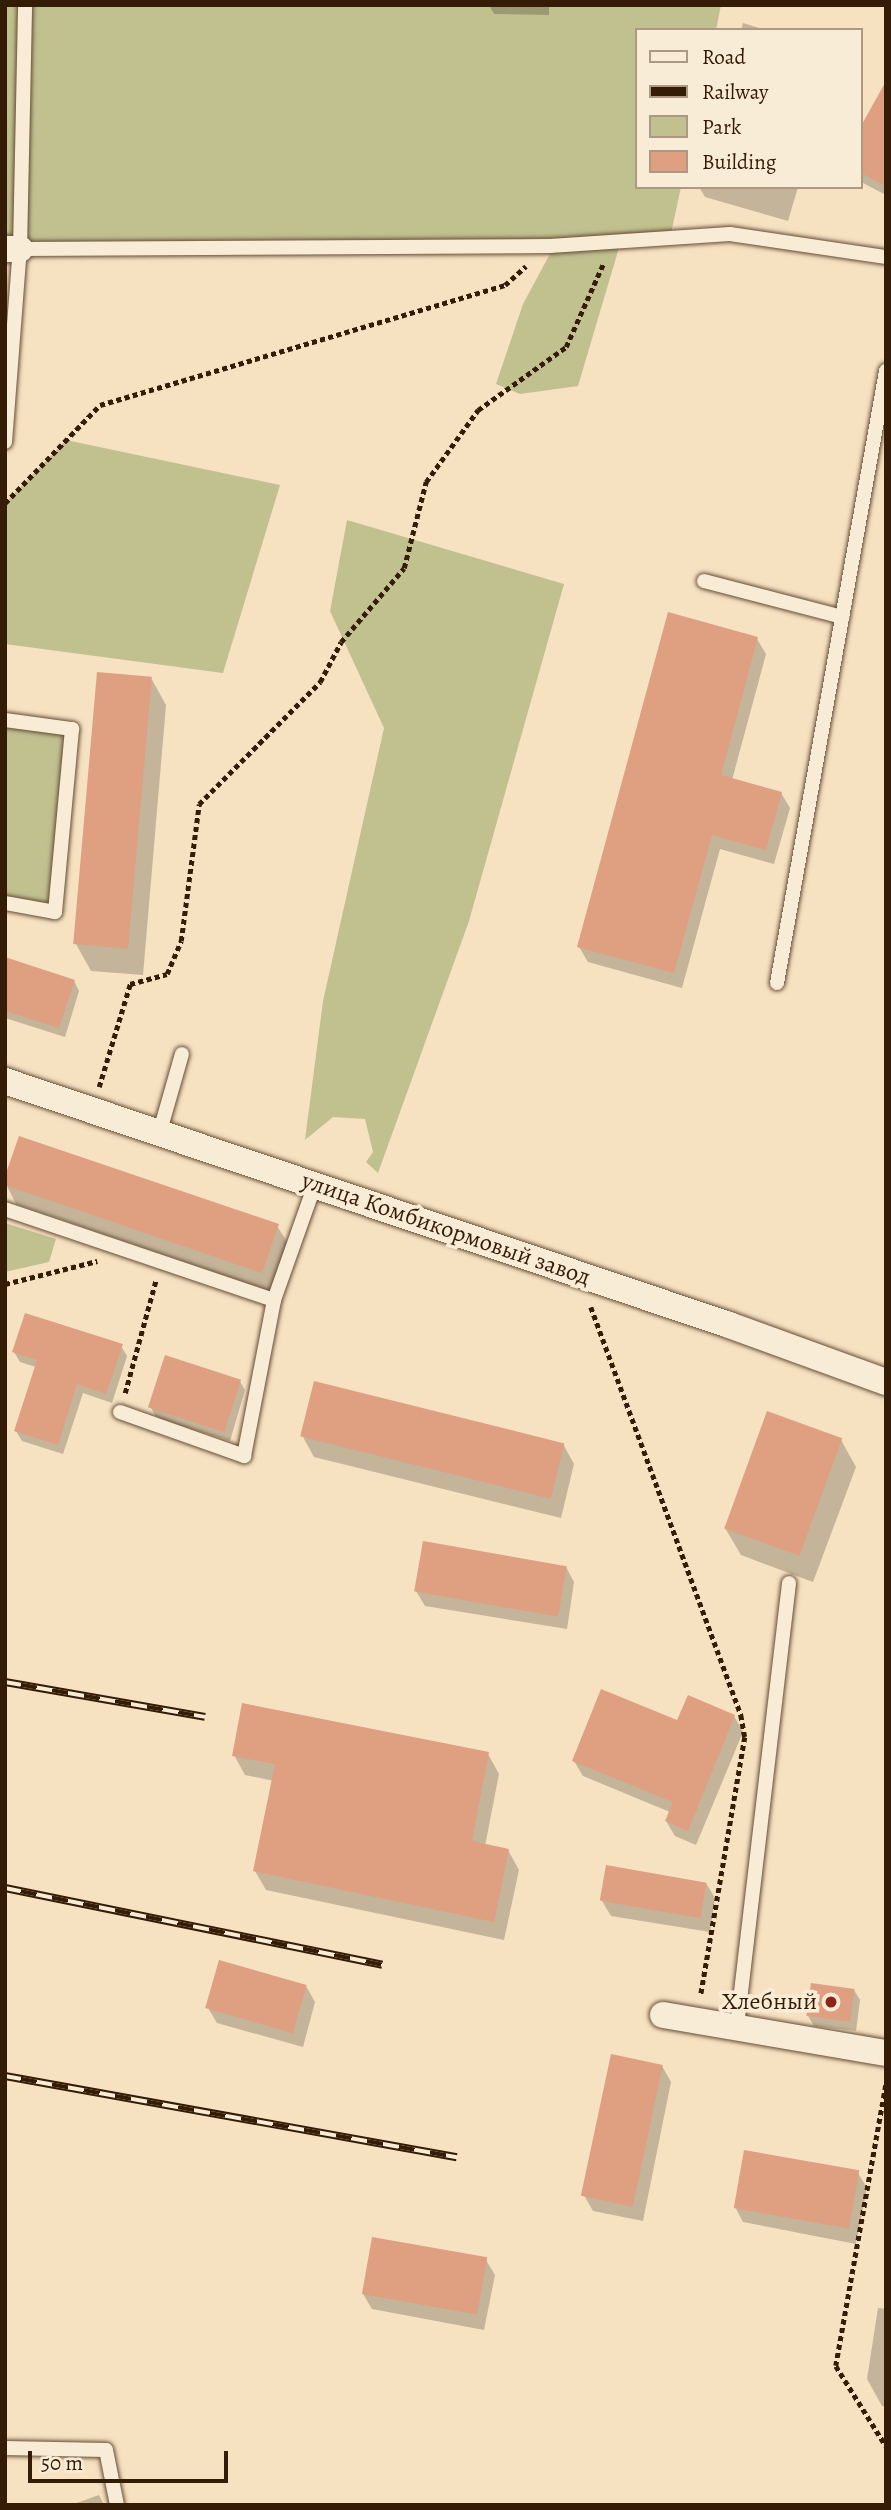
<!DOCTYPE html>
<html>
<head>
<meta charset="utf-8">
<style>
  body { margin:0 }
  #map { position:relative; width:891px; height:2510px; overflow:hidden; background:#f6e1c1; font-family:Alegreya,serif }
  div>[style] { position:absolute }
  .green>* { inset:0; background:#c1c190 }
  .shadow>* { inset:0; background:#0003 }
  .building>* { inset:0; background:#df9f81; transform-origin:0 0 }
  .path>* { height:4.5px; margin-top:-2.25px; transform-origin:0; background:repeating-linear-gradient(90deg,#351c06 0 5px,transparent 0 8.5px) }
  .roads { filter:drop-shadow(0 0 2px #654d35) drop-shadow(0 0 2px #654d35) }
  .lane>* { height:14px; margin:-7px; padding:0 7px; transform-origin:7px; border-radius:7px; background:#f9ecd7 }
  .street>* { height:26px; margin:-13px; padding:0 13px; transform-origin:13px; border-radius:13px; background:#f9ecd7 }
  .rail>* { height:8px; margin-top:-4px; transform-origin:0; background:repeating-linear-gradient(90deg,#f9ecd7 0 16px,#351c06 0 32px); box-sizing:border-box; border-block:2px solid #351c06 }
  .dots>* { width:19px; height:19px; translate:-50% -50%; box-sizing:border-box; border:4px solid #f9ecd7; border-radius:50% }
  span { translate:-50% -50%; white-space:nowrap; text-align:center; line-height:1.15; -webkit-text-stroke:7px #f9ecd7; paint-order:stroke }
  .street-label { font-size:24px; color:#351c06 }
  .poi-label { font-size:24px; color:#351c06 }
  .right { translate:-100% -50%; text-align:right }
  .frame { position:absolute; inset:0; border:7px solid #351c06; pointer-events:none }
  .legend { position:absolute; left:635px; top:28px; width:228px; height:161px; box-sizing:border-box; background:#f9ecd7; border:2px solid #ab9983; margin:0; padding:9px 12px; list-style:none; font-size:21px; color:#351c06 }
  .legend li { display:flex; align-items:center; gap:14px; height:35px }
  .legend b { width:35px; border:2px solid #ab9983 }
  .scale { position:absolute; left:28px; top:2451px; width:200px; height:32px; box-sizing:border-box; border:4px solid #351c06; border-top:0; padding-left:9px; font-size:21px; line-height:24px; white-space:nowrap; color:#351c06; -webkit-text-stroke:5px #f9ecd7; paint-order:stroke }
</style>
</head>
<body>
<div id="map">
  <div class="green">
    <i style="clip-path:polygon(5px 5px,721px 5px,716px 30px,637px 30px,637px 187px,681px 187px,670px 238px,5px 242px)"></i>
    <i style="clip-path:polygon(621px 241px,578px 386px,520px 394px,496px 384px,523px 304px,551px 252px)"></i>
    <i style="clip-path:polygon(66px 440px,280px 485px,223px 673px,5px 644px,5px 503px)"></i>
    <i style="clip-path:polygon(347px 520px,564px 584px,469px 921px,378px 1173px,366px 1162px,373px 1152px,365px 1119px,333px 1117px,305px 1140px,323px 1001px,384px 728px,330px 611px)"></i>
    <i style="clip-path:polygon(5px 720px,72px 729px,55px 912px,5px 903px)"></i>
    <i style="clip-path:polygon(5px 1223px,56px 1239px,49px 1262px,5px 1272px)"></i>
  </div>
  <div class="shadow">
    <i style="clip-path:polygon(489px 5px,549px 5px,549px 15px,494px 14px)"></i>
    <i style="clip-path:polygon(743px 23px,766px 30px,741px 30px)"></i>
    <i style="clip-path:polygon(886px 110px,886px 195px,861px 182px,861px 130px)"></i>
    <i style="clip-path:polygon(699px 187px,798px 187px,788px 221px,705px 197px)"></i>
    <i style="clip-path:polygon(757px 639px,766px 654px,732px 780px,781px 793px,790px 808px,774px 864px,720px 849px,682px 988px,588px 962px,579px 947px)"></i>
    <i style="clip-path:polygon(151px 678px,166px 705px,143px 975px,91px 971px,76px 944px)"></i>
    <i style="clip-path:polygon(5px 959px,74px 981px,79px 991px,65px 1037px,5px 1018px)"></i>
    <i style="clip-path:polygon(5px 1182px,277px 1226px,289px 1245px,273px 1292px,16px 1204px)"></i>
    <i style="clip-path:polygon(121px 1346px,127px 1356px,112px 1403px,83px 1393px,63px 1454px,22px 1441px,16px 1431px,36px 1367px,20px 1362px,14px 1352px)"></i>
    <i style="clip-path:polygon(239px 1380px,245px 1390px,230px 1441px,157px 1418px,151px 1408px)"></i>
    <i style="clip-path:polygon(303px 1437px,563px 1444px,574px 1464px,561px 1518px,314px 1457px)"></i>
    <i style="clip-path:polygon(841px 1440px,856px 1467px,813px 1582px,741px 1555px,725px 1528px)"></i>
    <i style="clip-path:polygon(566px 1567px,574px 1582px,567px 1629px,425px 1606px,416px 1591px)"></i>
    <i style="clip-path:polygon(734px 1716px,743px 1732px,696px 1845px,675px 1836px,666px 1821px,670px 1812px,583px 1776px,574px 1761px,678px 1723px)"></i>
    <i style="clip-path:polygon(488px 1754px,499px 1774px,485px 1846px,508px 1850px,519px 1870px,504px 1940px,266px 1890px,255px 1871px,274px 1781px,245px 1775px,234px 1755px)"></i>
    <i style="clip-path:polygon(706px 1883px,715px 1898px,710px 1932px,611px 1916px,602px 1901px)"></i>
    <i style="clip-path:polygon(306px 1986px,315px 2002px,303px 2047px,217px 2023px,208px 2008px)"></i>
    <i style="clip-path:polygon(854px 1990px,860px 2000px,856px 2031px,814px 2026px,808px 2016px)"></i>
    <i style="clip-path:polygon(662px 2066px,671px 2082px,643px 2221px,593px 2211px,584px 2195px)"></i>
    <i style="clip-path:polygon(858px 2173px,867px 2188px,856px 2244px,743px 2222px,735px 2207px)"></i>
    <i style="clip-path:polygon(486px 2260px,495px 2275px,484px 2330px,372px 2309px,363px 2294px)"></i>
    <i style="clip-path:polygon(878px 2308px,886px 2309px,886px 2407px,882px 2406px,867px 2379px)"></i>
    <i style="clip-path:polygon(99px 2495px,104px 2505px,71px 2505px)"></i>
  </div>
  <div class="building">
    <i style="clip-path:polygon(886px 81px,886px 186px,861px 173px,861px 126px)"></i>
    <i style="clip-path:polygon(668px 612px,758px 637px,721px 775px,782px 792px,766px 850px,712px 835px,674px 973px,577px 947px)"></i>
    <i style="left:97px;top:672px;width:55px;height:273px;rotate:5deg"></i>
    <i style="clip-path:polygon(5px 957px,75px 980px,59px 1028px,5px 1011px)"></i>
    <i style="clip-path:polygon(19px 1136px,279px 1224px,262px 1273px,5px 1185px,5px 1176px)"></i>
    <i style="clip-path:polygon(25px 1313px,123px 1344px,106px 1394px,77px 1384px,58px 1445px,14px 1431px,37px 1360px,12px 1352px)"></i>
    <i style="left:165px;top:1355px;width:80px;height:55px;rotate:18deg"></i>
    <i style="left:314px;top:1381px;width:258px;height:57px;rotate:14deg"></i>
    <i style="left:767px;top:1411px;width:80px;height:125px;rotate:20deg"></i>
    <i style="left:423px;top:1541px;width:146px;height:51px;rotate:10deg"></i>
    <i style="clip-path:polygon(601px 1689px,677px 1720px,688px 1695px,735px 1715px,688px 1831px,665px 1821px,673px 1802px,572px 1761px)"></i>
    <i style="clip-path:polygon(242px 1703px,489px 1752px,472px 1841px,509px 1849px,494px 1922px,253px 1871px,275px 1764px,232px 1756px)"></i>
    <i style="left:606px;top:1865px;width:102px;height:36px;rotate:10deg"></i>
    <i style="left:219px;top:1960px;width:91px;height:50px;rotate:16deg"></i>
    <i style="left:811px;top:1983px;width:44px;height:33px;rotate:8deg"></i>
    <i style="left:611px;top:2054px;width:53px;height:145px;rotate:12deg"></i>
    <i style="left:744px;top:2150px;width:117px;height:59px;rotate:10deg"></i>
    <i style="left:372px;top:2237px;width:117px;height:58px;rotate:10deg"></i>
  </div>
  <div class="path">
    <i style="left:5px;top:503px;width:136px;rotate:-45.9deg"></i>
    <i style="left:100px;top:405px;width:422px;rotate:-16.5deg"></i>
    <i style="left:505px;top:285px;width:28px;rotate:-42deg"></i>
    <i style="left:99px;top:1087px;width:108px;rotate:-73.2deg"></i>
    <i style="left:130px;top:984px;width:38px;rotate:-15deg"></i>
    <i style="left:167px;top:974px;width:36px;rotate:-67deg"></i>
    <i style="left:181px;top:941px;width:138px;rotate:-82.5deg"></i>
    <i style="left:199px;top:804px;width:172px;rotate:-45.2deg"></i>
    <i style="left:320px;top:682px;width:45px;rotate:-62.3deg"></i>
    <i style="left:341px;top:642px;width:97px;rotate:-49.6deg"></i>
    <i style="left:404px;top:568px;width:89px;rotate:-75.7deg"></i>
    <i style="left:426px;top:482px;width:89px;rotate:-54.2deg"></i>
    <i style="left:478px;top:410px;width:108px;rotate:-35.6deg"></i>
    <i style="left:566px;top:347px;width:93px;rotate:-65.9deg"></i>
    <i style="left:5px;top:1284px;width:95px;rotate:-14deg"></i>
    <i style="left:591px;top:1307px;width:435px;rotate:69.8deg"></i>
    <i style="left:741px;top:1715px;width:22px;rotate:80deg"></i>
    <i style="left:745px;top:1737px;width:262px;rotate:99.7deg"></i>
    <i style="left:125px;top:1393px;width:117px;rotate:-74.7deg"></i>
    <i style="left:886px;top:2085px;width:285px;rotate:100.1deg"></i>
    <i style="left:836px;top:2366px;width:94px;rotate:58deg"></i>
  </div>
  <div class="roads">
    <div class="lane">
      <i style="left:20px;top:249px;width:530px;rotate:-0.32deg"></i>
      <i style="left:550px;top:246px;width:180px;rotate:-3.8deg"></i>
      <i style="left:730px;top:234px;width:158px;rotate:8.4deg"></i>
      <i style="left:5px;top:442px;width:194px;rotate:-85.6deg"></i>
      <i style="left:20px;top:249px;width:244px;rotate:-88.8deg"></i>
      <i style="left:704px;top:581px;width:143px;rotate:14.6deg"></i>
      <i style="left:5px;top:720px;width:68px;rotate:7.7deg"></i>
      <i style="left:72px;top:729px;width:184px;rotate:95.3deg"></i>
      <i style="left:55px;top:912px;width:51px;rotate:-169.8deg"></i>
      <i style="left:777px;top:983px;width:622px;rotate:-79.9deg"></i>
      <i style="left:160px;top:1131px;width:80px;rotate:-74.1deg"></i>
      <i style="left:5px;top:1209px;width:284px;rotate:18.7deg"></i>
      <i style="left:120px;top:1412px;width:132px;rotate:19.5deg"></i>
      <i style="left:244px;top:1456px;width:159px;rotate:-79.1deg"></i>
      <i style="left:274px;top:1300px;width:123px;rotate:-70.5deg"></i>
      <i style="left:737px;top:2026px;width:446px;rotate:-83.3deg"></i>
      <i style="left:5px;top:2448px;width:101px;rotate:1.1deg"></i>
      <i style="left:106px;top:2450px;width:56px;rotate:78.7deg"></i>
    </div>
    <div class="street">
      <i style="left:5px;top:249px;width:15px"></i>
      <i style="left:5px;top:1081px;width:764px;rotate:18.62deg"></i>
      <i style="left:729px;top:1325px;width:167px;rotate:20deg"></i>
      <i style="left:663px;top:2015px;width:226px;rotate:9.7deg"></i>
    </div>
  </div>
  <div class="rail">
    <i style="left:5px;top:1682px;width:203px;rotate:9.9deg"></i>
    <i style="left:5px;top:1888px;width:385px;rotate:11.5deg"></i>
    <i style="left:5px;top:2076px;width:459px;rotate:10.2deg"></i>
  </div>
  <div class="dots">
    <i style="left:831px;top:2002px;background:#8f2418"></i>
  </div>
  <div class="street-label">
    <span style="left:446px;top:1229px;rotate:19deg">улица Комбикормовый завод</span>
  </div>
  <div class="poi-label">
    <span class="right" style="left:817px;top:2002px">Хлебный</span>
  </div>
  <div class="frame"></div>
  <ul class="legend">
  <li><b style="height:9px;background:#f9ecd7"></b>Road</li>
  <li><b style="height:9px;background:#351c06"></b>Railway</li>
  <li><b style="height:19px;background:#c1c190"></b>Park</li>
  <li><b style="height:19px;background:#df9f81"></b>Building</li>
  </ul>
  <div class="scale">50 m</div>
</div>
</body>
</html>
